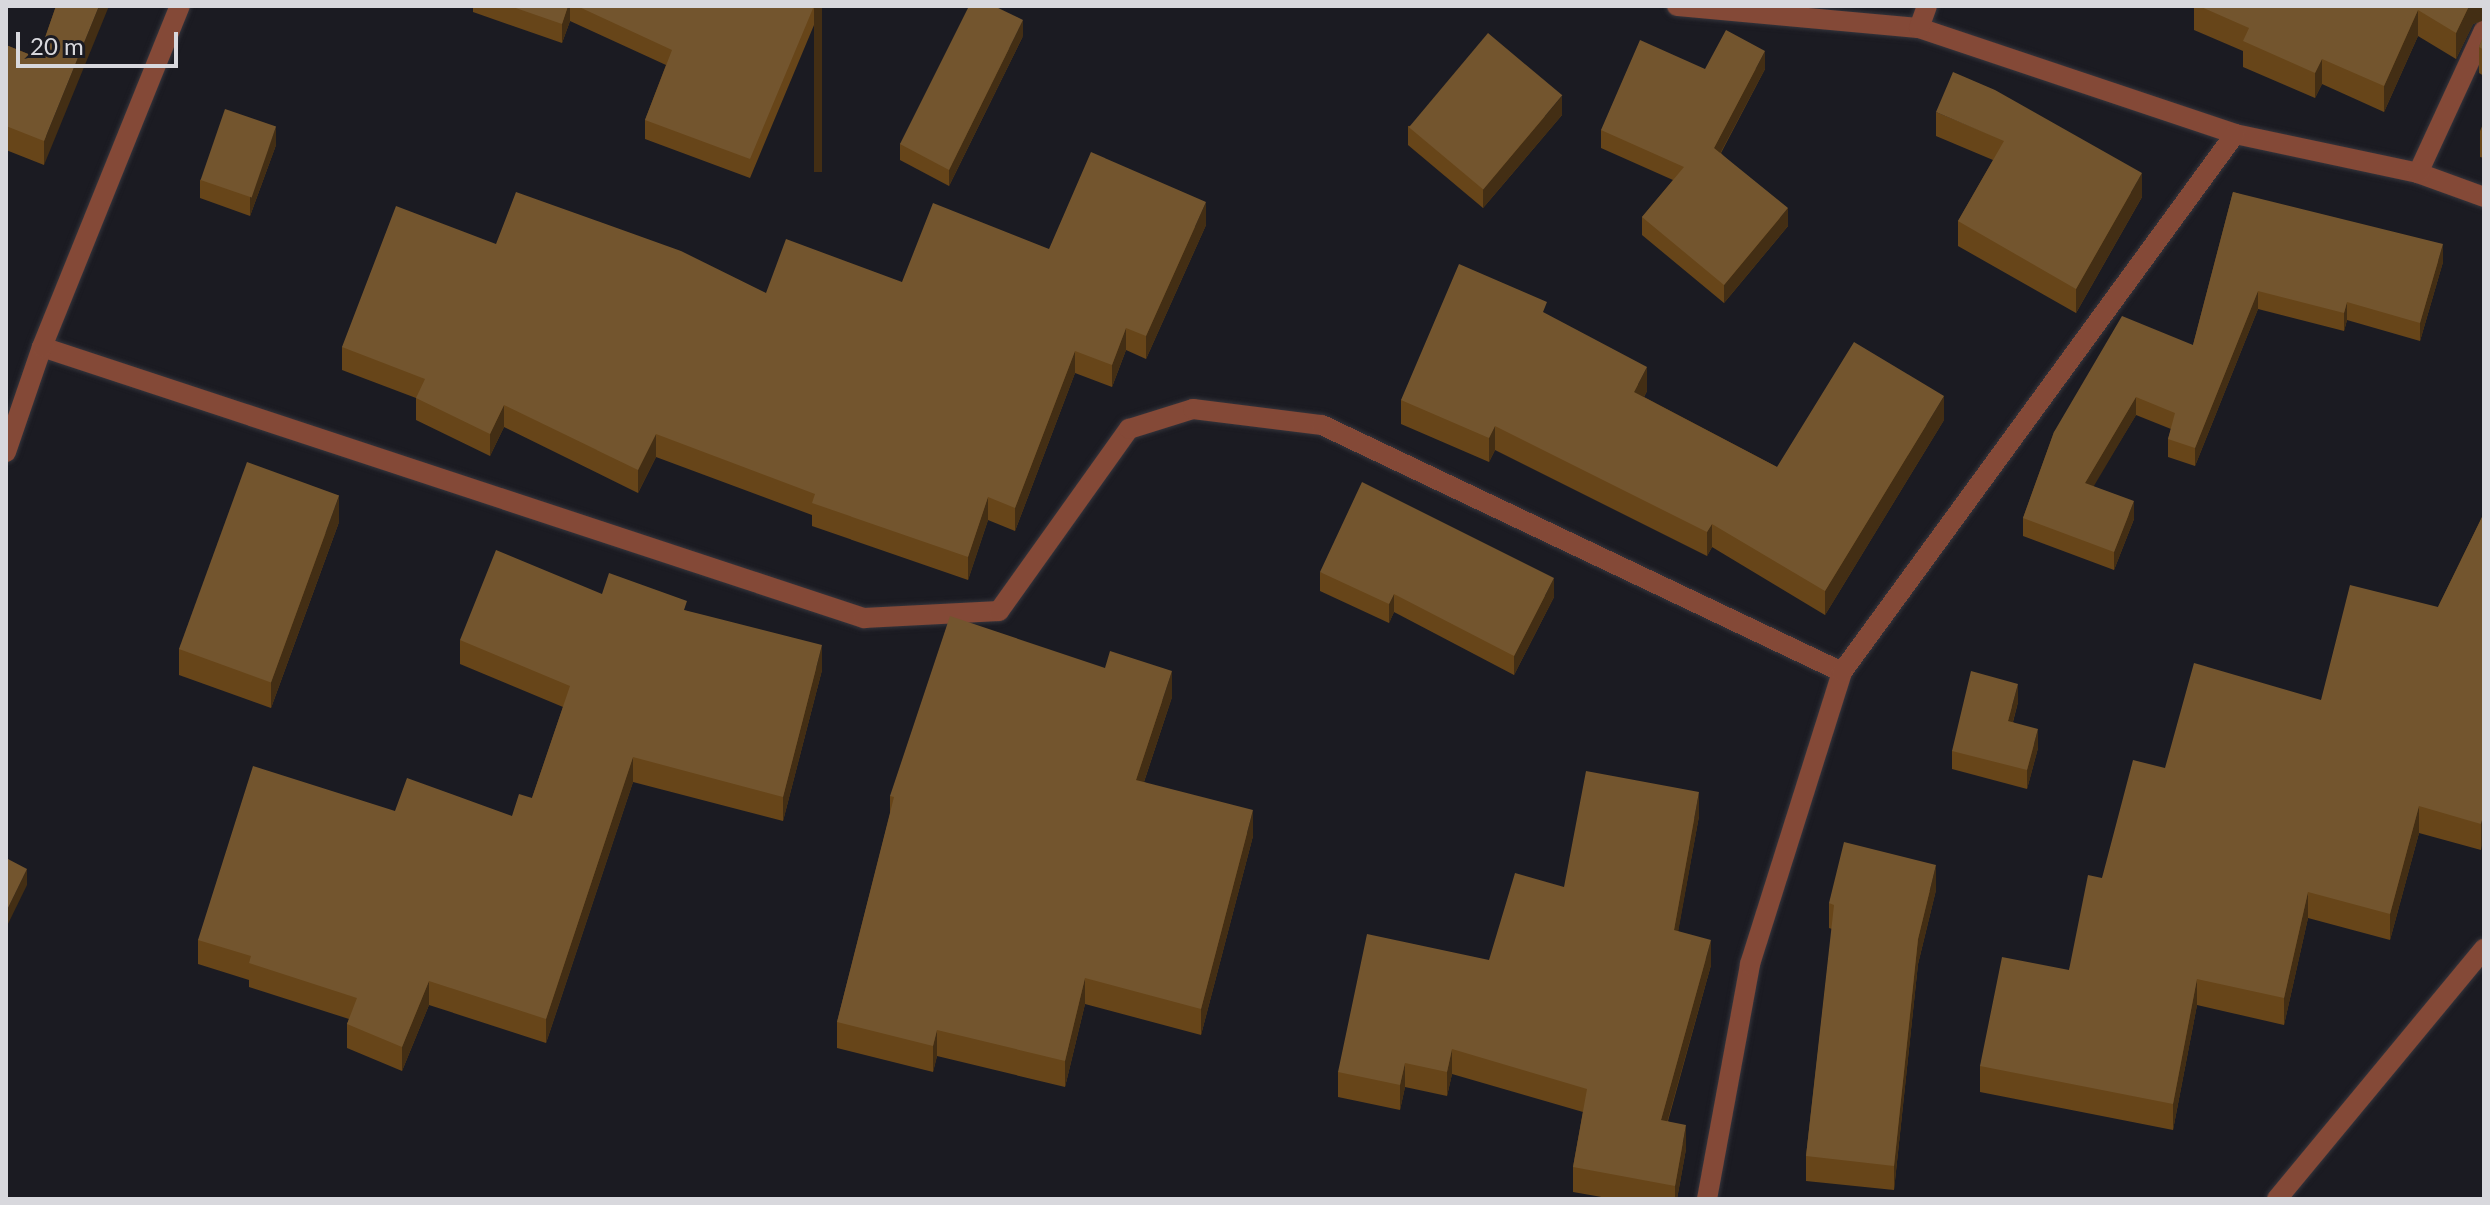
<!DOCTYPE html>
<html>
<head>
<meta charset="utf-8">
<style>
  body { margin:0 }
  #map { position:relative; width:2490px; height:1205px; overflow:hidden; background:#1b1b22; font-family:Lato,sans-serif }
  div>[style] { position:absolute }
  .roads { filter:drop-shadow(0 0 2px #35353c) drop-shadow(0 0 2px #35353c) }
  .minor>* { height:20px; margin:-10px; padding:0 10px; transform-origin:10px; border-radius:10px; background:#844937 }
  .wall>* { inset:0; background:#674519 }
  .shaded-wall>* { inset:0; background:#432e14; transform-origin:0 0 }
  .building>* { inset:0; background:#73552e; transform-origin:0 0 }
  span { translate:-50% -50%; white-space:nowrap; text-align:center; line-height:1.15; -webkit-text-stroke:6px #1b1b22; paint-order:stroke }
  .frame { position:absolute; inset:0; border:8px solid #d8d8dd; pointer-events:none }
  .scale { position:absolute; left:16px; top:32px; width:162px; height:36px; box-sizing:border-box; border:4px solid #d8d8dd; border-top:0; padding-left:10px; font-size:24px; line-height:28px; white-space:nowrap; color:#d8d8dd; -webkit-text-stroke:6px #1b1b22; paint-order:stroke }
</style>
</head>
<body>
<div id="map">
  <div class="roads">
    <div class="minor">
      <i style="left:1677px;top:6px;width:243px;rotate:5.2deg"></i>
      <i style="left:1919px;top:28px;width:333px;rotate:18.5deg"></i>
      <i style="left:2235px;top:134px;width:187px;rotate:12deg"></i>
      <i style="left:2418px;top:173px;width:70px;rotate:20deg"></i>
      <i style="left:1919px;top:28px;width:23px;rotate:-70deg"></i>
      <i style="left:2418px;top:173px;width:157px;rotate:-65.2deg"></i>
      <i style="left:42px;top:347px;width:866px;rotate:18.25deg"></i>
      <i style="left:864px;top:618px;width:135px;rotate:-3deg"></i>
      <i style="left:999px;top:611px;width:224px;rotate:-54.5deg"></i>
      <i style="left:1129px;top:429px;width:67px;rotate:-17.4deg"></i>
      <i style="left:1193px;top:409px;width:130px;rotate:7.1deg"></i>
      <i style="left:1322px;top:425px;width:576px;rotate:25.41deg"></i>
      <i style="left:6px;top:452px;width:111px;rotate:-71.1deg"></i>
      <i style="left:42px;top:347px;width:368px;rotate:-68deg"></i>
      <i style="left:1707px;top:1199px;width:239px;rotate:-79.6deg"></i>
      <i style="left:1750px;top:964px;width:306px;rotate:-72.5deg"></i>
      <i style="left:1842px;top:672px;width:666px;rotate:-53.85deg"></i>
      <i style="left:2277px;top:1199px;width:325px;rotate:-50.4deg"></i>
    </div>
  </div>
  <div class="wall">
    <i style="clip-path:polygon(56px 6px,44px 165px,6px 150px,6px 45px,38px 58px)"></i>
    <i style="clip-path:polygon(473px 6px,822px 6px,750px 178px,645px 139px,645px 120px,666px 65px,570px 21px,562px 43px,473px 12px)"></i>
    <i style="clip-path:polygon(2194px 6px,2484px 6px,2484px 20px,2473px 24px,2456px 59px,2418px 36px,2384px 112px,2322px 84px,2315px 98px,2243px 67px,2243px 51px,2194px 30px)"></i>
    <i style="clip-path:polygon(2484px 35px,2484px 76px,2479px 73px,2479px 47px)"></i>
    <i style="clip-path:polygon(1023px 36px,949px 186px,900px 160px,900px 144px)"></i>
    <i style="clip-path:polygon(1705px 69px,1765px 69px,1721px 153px,1788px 226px,1724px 303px,1642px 235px,1642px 217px,1673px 180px,1601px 148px,1601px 130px)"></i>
    <i style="clip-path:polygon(1936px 112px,2142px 197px,2076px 313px,1958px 246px,1958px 221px,1993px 160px,1936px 136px)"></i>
    <i style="clip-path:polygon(1562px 115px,1483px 208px,1408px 145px,1408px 126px)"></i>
    <i style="clip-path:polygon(2484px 122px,2484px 158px,2480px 157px,2480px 131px)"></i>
    <i style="clip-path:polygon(276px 145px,250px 216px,200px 198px,200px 180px)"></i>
    <i style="clip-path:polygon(2233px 192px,2443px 262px,2420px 341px,2347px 320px,2344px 331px,2258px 309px,2195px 466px,2168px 457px,2168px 439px,2171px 429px,2136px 415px,2093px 486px,2134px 519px,2114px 570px,2023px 536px,2023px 518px,2054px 432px,2193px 345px)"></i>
    <i style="clip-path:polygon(1206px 225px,1146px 359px,1126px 350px,1112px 387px,1075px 373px,1015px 531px,988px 520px,968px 580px,812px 526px,812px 515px,656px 457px,638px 493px,504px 427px,490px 456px,416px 420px,416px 398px,342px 370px,342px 347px,496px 244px,766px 293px,902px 282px,1049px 249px)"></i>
    <i style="clip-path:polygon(1547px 315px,1647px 391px,1644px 397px,1777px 467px,1944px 420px,1825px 615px,1712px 547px,1707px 556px,1495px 450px,1489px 462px,1401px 424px,1401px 400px)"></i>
    <i style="clip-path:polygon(2484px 513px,2481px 850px,2419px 833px,2390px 940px,2308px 918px,2284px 1025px,2197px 1005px,2173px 1130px,1980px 1092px,1980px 1066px,2069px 970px,2102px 878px,2165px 768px,2321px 700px,2438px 607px)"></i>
    <i style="clip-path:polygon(339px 522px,271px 708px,179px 675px,179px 649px)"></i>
    <i style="clip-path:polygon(1320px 572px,1554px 597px,1514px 675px,1394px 612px,1389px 623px,1320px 591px)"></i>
    <i style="clip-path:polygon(602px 594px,687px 611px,822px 670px,783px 821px,633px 782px,546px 1043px,429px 1005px,402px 1071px,347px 1048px,347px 1024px,349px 1019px,249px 987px,249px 980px,198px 964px,198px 940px,395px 811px,512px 816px,532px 798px,563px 707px,460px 664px,460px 640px)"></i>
    <i style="clip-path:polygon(1172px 697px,1144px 782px,1253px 836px,1201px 1035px,1085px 1004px,1065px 1087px,937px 1056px,933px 1072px,837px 1048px,837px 1022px,890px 814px,890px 796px)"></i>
    <i style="clip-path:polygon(2018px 702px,2013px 722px,2038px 748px,2027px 789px,1952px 769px,1952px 751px)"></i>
    <i style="clip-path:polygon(1699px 816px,1678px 931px,1711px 965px,1668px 1121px,1686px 1149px,1677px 1199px,1613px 1199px,1573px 1192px,1573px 1167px,1583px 1112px,1452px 1074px,1447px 1096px,1405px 1087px,1400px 1110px,1338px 1097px,1338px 1072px,1489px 960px,1564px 887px)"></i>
    <i style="clip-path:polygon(1936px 890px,1918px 964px,1894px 1190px,1806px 1181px,1806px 1156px,1832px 929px,1829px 928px,1829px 903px)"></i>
  </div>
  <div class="shaded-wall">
    <i style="clip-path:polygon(99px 6px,109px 6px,44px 165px,44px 141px)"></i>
    <i style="clip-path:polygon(568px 6px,570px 6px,570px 21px,562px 43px,562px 24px)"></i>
    <i style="left:814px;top:6px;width:8px;height:166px"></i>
    <i style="clip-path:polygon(2469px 6px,2484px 6px,2484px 20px,2473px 24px,2456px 59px,2456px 33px)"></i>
    <i style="clip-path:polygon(2418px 10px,2418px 36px,2384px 112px,2384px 86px)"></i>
    <i style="clip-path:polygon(1023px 20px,1023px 36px,949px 186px,949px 170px)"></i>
    <i style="clip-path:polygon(1765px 51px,1765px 69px,1714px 165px,1714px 148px)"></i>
    <i style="clip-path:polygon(2322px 59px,2322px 84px,2315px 98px,2315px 73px)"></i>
    <i style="clip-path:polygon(1562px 96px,1562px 115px,1483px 208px,1483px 189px)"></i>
    <i style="clip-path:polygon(276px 127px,276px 145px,250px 216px,250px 197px)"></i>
    <i style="clip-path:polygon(2142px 173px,2142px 197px,2076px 313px,2076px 289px)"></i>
    <i style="clip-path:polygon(1206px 202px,1206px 225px,1146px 359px,1146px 336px)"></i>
    <i style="clip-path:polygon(1788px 208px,1788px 226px,1724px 303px,1724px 285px)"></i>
    <i style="clip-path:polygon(2443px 244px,2443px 262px,2420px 341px,2420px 323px)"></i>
    <i style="clip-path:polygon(2258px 291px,2258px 309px,2195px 466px,2195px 448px)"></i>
    <i style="clip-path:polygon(2347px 302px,2347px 320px,2344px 331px,2344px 313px)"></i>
    <i style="clip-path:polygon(1126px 328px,1126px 350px,1112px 387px,1112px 365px)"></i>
    <i style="clip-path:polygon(1075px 351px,1075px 373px,1015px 531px,1015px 508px)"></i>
    <i style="clip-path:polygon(1647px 367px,1647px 391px,1634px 416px,1634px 392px)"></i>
    <i style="clip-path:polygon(1944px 396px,1944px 420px,1825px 615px,1825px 591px)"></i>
    <i style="clip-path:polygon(2136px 397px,2136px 415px,2085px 501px,2085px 483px)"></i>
    <i style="clip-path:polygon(504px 405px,504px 427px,490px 456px,490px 434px)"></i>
    <i style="clip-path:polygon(1495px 426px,1495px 450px,1489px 462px,1489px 438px)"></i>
    <i style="clip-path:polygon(656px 434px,656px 457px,638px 493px,638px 470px)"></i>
    <i style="clip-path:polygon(339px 496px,339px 522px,271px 708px,271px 682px)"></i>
    <i style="clip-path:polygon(988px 497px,988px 520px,968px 580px,968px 557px)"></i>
    <i style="clip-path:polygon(2134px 501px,2134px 519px,2114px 570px,2114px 552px)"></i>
    <i style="clip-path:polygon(1712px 524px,1712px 547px,1707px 556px,1707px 532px)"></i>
    <i style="clip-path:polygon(1554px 578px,1554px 597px,1514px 675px,1514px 656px)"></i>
    <i style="clip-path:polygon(1394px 594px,1394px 612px,1389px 623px,1389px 604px)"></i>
    <i style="clip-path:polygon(822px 645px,822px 670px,783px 821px,783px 797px)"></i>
    <i style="clip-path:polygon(1172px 671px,1172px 697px,1136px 806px,1136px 780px)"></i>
    <i style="clip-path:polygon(2018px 684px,2018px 702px,2008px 740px,2008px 721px)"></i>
    <i style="clip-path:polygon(2038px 729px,2038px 748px,2027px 789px,2027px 770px)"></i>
    <i style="clip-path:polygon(633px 757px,633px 782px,546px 1043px,546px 1019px)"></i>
    <i style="clip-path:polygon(1699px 792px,1699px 816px,1674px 955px,1674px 930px)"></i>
    <i style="clip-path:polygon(2419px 806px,2419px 833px,2390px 940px,2390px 914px)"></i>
    <i style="clip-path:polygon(1253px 810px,1253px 836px,1201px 1035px,1201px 1009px)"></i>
    <i style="clip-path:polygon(2484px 812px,2484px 838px,2481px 850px,2481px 824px)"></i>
    <i style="clip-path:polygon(1936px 865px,1936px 890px,1918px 964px,1894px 1190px,1894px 1166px,1918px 939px)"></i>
    <i style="clip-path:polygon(27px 869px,27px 885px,6px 928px,6px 912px)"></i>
    <i style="clip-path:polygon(2308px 892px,2308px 918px,2284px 1025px,2284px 998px)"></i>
    <i style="clip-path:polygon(1711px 940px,1711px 965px,1661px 1144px,1661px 1120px)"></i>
    <i style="clip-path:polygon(1085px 978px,1085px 1004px,1065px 1087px,1065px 1061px)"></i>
    <i style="clip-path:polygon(2197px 979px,2197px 1005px,2173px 1130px,2173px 1104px)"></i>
    <i style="clip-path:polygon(429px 981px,429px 1005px,402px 1071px,402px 1047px)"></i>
    <i style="clip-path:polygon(937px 1030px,937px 1056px,933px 1072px,933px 1046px)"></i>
    <i style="clip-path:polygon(1452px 1049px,1452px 1074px,1447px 1096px,1447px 1072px)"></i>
    <i style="clip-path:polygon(1405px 1063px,1405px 1087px,1400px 1110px,1400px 1085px)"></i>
    <i style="clip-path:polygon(1686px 1125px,1686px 1149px,1677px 1199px,1675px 1199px,1675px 1186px)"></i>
  </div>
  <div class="building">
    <i style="clip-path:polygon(56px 6px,99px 6px,44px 141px,6px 126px,6px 45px,38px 58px)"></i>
    <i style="clip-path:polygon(510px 6px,568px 6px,562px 24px)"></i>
    <i style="clip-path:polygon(577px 6px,814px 6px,750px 159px,645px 120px,672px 50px)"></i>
    <i style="clip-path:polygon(969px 6px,994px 6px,1023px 20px,949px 170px,900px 144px)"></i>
    <i style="clip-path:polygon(2199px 6px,2469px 6px,2456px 33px,2418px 10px,2384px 86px,2322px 59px,2315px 73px,2243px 41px,2249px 28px)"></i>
    <i style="clip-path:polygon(1726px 30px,1765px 51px,1714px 148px,1788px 208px,1724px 285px,1642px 217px,1684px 167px,1601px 130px,1640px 40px,1705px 69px)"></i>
    <i style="left:1488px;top:33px;width:97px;height:123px;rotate:40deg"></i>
    <i style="clip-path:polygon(2484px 35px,2484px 50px,2479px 47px)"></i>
    <i style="clip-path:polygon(1953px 72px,1995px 90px,2142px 173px,2076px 289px,1958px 221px,2004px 141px,1936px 112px)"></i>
    <i style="left:225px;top:109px;width:54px;height:75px;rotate:19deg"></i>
    <i style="clip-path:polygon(1091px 152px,1206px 202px,1146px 336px,1126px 328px,1112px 365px,1075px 351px,1015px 508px,988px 497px,968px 557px,812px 503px,815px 494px,656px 434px,638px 470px,504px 405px,490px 434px,416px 398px,425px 379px,342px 347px,396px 206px,496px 244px,516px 192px,681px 251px,766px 293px,786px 239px,902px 282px,933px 203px,1049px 249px)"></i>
    <i style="clip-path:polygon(2233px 192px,2443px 244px,2420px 323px,2347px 302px,2344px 313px,2258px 291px,2195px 448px,2168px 439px,2175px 413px,2136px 397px,2085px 483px,2134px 501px,2114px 552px,2023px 518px,2054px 432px,2122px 316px,2193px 345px)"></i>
    <i style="clip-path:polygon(1459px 264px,1547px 302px,1543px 312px,1647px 367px,1634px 392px,1777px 467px,1854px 342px,1944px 396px,1825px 591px,1712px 524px,1707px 532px,1495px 426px,1489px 438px,1401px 400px)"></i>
    <i style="left:247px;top:462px;width:98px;height:199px;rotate:20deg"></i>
    <i style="clip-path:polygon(1362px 482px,1554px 578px,1514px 656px,1394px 594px,1389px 604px,1320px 572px)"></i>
    <i style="clip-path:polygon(2484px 513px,2484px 812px,2481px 824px,2419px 806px,2390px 914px,2308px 892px,2284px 998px,2197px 979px,2173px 1104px,1980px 1066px,2002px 957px,2069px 970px,2088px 875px,2102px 878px,2133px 760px,2165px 768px,2194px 663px,2321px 700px,2350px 585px,2438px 607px)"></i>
    <i style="clip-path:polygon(496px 550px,602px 594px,609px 573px,687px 601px,684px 610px,822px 645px,783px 797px,633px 757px,546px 1019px,429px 981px,402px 1047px,347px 1024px,357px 998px,249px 963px,251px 956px,198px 940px,253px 766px,395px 811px,407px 778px,512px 816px,519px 794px,532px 798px,570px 686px,460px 640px)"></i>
    <i style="clip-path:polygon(950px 616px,1105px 668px,1110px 651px,1172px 671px,1136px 780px,1253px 810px,1201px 1009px,1085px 978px,1065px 1061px,937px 1030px,933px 1046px,837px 1022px,894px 797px,890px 796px)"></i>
    <i style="clip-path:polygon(1971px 671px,2018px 684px,2008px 721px,2038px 729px,2027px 770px,1952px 751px)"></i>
    <i style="clip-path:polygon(1586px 771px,1699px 792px,1674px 930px,1711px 940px,1661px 1120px,1686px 1125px,1675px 1186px,1573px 1167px,1587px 1089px,1452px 1049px,1447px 1072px,1405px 1063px,1400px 1085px,1338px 1072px,1367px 934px,1489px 960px,1515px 873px,1564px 887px)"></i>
    <i style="clip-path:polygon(1844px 842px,1936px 865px,1918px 939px,1894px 1166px,1806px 1156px,1834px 905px,1829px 903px)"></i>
    <i style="clip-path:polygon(6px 858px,27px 869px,6px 912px)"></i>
  </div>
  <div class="frame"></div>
  <div class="scale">20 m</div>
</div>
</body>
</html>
